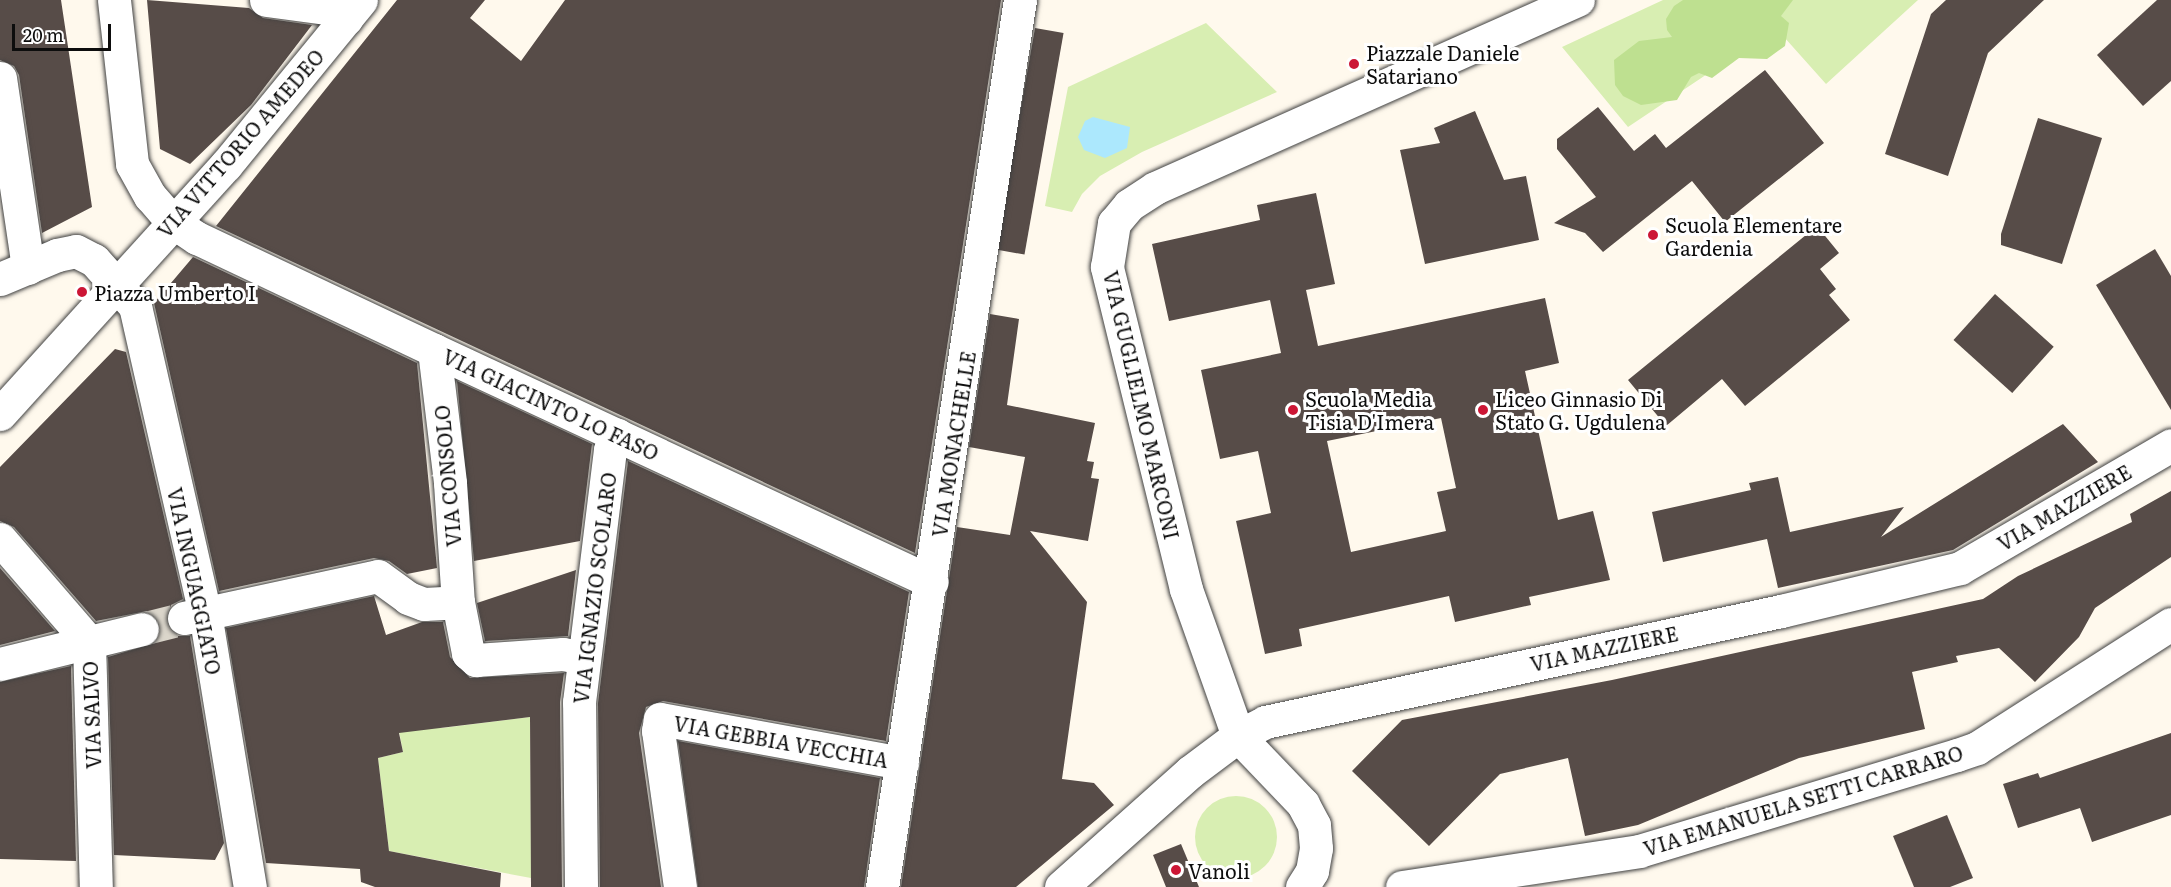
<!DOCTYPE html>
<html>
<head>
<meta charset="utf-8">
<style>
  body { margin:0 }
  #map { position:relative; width:2171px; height:887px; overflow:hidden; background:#fff9ed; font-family:Literata,serif }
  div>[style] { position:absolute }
  .green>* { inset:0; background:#d8eeb2 }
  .round { border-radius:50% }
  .forest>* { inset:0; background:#bee090 }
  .water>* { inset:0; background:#ace8fd }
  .building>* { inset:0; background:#574c48; transform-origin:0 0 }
  .minor-tunnel>* { height:33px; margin-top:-16.5px; transform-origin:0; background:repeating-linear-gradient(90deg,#dbd6cb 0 33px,transparent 0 49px) }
  .roads { filter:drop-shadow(0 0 2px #404040) drop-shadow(0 0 2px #404040) }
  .minor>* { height:33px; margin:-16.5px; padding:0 16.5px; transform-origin:16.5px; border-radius:16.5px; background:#fff }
  .dots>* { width:16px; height:16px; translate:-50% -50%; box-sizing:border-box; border:3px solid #fff; border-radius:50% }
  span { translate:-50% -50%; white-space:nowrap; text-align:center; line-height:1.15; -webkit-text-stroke:6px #fff; paint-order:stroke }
  .poi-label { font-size:20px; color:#0d0d0d }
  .left { translate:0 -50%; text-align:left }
  .street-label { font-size:20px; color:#0d0d0d }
  .scale { position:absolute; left:12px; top:24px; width:99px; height:27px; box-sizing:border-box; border:3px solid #0d0d0d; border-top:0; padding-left:8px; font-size:18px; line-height:21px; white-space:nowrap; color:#0d0d0d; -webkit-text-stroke:4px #fff; paint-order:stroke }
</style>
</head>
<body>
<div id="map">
  <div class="green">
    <i style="clip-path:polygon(1663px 0,1918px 0,1826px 84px,1776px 28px,1628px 127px,1562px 47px)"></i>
    <i style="clip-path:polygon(1206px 23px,1277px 92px,1142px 152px,1100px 176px,1082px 194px,1072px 212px,1045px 206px,1068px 87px)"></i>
    <i style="clip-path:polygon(396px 715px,442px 728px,530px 717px,531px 878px,389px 851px,378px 758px,403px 752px)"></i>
    <i class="round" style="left:1195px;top:796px;width:82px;height:82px"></i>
  </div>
  <div class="forest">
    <i style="clip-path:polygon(1683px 0,1793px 0,1781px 16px,1789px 23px,1785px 46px,1767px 59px,1739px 58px,1712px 78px,1699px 73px,1691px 77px,1677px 100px,1641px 105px,1623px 96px,1615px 85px,1614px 60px,1639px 41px,1672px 37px,1667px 30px,1666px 19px,1674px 6px)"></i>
  </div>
  <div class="water">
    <i style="clip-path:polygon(1093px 117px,1130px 127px,1127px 148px,1105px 158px,1084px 150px,1078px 137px,1085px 121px)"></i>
  </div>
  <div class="building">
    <i style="clip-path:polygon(0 0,61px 0,92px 207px,42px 233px,19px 75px,14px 66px,0 60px)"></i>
    <i style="clip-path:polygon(147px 0,249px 8px,263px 18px,312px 25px,251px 105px,190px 164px,160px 149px)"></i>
    <i style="clip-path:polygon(397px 0,485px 0,470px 18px,521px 61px,565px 0,1001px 0,915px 553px,216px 226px)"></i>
    <i style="clip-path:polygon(1946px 0,2044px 0,1988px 53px,1948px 176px,1885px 154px,1931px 14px)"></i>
    <i style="clip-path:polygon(2157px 0,2171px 0,2171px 81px,2143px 106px,2097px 55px)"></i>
    <i style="left:1035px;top:28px;width:29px;height:225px;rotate:10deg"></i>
    <i style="clip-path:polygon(1765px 70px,1824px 143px,1725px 222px,1692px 181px,1603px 252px,1585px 233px,1554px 223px,1596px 197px,1557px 149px,1557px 139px,1598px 107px,1634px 151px,1655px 134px,1666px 148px)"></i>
    <i style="clip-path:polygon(1475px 111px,1504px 180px,1526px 176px,1539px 240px,1425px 264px,1400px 150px,1440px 143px,1434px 128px)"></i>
    <i style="clip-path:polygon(2038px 118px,2102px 138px,2062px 264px,2001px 245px,2001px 234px)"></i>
    <i style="clip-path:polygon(evenodd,1316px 193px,1335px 284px,1306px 290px,1318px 346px,1545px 298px,1559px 363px,1525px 371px,1558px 520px,1593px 511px,1610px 580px,1529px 597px,1531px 605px,1455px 622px,1449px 596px,1299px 629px,1302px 646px,1265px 654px,1236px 521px,1271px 513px,1258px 451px,1220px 459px,1201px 370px,1281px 353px,1270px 300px,1169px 321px,1152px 244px,1260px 220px,1257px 205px,1316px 193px,1441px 418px,1456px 488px,1437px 492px,1446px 531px,1351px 552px,1327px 441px,1441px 418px)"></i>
    <i style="clip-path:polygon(1817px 226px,1839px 253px,1820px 269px,1836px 289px,1829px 295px,1850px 320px,1745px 406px,1722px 379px,1666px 426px,1628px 380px)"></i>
    <i style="clip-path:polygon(2155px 249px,2171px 276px,2171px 410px,2096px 285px)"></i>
    <i style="clip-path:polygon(193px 257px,417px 363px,437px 568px,407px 574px,389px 561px,374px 558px,219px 591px,154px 303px)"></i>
    <i style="left:1995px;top:294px;width:79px;height:62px;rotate:42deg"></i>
    <i style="clip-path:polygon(990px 314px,1019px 319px,1007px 405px,1095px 423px,1087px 461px,1094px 462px,1091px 478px,1099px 479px,1088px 541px,1030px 531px,1087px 602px,1062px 779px,1094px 783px,1114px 805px,1016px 887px,901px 887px,957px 527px,1010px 535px,1025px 457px,969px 447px)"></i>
    <i style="clip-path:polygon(115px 349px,126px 352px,183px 599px,171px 605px,166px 621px,178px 636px,190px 636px,224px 843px,215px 860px,114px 855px,108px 657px,155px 643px,160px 624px,147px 611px,96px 621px,14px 527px,0 521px,0 467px)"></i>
    <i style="clip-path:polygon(457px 381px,592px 444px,580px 541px,474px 561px)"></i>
    <i style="clip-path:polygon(2063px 424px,2098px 462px,1953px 550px,1778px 588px,1767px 539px,1663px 562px,1652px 512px,1751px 490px,1749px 483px,1778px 477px,1790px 532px,1904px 507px,1881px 537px)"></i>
    <i style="clip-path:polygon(628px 461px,909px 592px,886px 741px,663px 701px,646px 707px,639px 733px,661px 887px,600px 887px,598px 703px)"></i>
    <i style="clip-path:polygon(2171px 491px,2171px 557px,2095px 608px,2079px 637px,2035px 682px,1999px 648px,1956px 656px,1958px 662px,1912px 672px,1925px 729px,1799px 758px,1638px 825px,1585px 836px,1568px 758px,1500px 774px,1429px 846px,1352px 771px,1402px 720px,1612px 680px,1983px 599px,2018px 576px,2132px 522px,2130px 514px)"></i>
    <i style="clip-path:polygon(0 568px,55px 631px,0 645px)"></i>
    <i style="clip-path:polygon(576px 570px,568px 636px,485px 641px,477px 603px)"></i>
    <i style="clip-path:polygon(374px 596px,386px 635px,422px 622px,443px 622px,450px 657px,470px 678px,564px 673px,560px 702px,562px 887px,531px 887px,530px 717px,399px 733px,403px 752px,378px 758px,389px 851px,501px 873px,500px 887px,375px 887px,361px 882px,360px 869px,266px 863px,226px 628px)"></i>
    <i style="clip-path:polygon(71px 666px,76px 861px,0 859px,0 682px)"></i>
    <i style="clip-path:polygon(2171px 733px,2171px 815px,2092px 842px,2080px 808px,2018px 828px,2003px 784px,2038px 773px,2040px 778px)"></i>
    <i style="clip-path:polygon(678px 741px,880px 778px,864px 887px,698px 887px)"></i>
    <i style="clip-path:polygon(1947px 815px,1973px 878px,1950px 887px,1914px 887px,1893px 836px)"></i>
    <i style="clip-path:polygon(1181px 844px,1199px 887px,1166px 887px,1153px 855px)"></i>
  </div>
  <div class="minor-tunnel">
    <i style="left:142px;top:629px;width:41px;rotate:-14deg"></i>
  </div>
  <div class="roads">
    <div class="minor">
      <i style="left:114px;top:0;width:165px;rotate:83.7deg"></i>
      <i style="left:132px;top:164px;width:37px;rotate:61deg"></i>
      <i style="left:150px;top:196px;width:35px;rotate:49deg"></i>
      <i style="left:173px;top:222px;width:29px;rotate:34deg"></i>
      <i style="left:197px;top:238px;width:262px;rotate:25.3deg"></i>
      <i style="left:434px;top:350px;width:549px;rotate:24.98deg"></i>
      <i style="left:266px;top:0;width:62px;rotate:7.5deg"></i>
      <i style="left:327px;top:8px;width:22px;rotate:30deg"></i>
      <i style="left:0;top:78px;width:192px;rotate:81.6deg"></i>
      <i style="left:0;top:279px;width:62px;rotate:-22.8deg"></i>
      <i style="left:57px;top:255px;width:19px;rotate:-12deg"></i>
      <i style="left:76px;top:251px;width:20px;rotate:27deg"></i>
      <i style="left:94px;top:260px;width:62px;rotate:48.3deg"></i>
      <i style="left:135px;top:306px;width:315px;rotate:77.2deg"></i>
      <i style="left:205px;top:613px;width:278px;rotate:80.7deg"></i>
      <i style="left:434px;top:350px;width:134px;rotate:83.1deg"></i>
      <i style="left:450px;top:483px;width:119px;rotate:86.2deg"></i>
      <i style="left:0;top:414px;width:336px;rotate:-47.8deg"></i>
      <i style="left:226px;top:165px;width:213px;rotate:-50.7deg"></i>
      <i style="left:0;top:539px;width:136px;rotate:49.2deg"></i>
      <i style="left:89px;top:642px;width:245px;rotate:88.4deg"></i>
      <i style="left:184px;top:618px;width:198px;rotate:-12.2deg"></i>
      <i style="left:378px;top:576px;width:37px;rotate:36deg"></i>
      <i style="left:408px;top:598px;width:17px;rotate:21deg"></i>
      <i style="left:424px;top:604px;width:34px;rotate:-3deg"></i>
      <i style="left:458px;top:602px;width:52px;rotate:78.9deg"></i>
      <i style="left:468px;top:653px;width:11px;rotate:41deg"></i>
      <i style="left:476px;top:660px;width:87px;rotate:-3.9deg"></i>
      <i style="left:563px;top:654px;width:20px;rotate:11deg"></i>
      <i style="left:0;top:664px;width:146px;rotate:-13.8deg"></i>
      <i style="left:581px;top:887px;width:185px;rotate:-90.6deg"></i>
      <i style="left:579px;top:702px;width:254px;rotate:-83deg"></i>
      <i style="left:610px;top:450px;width:17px;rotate:-66deg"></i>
      <i style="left:680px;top:887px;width:158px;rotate:-98deg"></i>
      <i style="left:658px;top:731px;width:12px;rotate:-81deg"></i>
      <i style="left:660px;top:719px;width:246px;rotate:10.3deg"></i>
      <i style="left:882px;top:887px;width:898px;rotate:-81.16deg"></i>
      <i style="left:1061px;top:887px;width:173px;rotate:-41.7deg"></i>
      <i style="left:1190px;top:772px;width:60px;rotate:-36.9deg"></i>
      <i style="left:1238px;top:736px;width:30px;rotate:-27deg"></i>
      <i style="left:1265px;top:722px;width:528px;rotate:-12.14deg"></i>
      <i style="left:1781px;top:611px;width:184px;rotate:-13.5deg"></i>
      <i style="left:1960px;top:568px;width:244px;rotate:-30.2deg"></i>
      <i style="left:1302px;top:887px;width:19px;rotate:-58deg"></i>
      <i style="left:1312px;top:871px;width:23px;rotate:-80deg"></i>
      <i style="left:1316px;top:848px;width:23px;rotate:-95deg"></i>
      <i style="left:1314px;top:825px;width:24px;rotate:-118deg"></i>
      <i style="left:1303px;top:804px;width:94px;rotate:-133.7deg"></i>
      <i style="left:1238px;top:736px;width:156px;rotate:-109.5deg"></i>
      <i style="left:1186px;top:589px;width:332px;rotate:-103.8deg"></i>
      <i style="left:1107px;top:267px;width:45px;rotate:-81deg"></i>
      <i style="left:1114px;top:223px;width:23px;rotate:-50deg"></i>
      <i style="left:1129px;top:205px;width:31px;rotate:-33deg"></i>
      <i style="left:1155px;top:188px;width:463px;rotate:-24deg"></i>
      <i style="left:1402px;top:887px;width:240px;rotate:-8.6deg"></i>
      <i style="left:1639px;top:851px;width:332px;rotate:-16.8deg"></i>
      <i style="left:1957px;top:755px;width:21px;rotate:-19deg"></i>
      <i style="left:1977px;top:748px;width:230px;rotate:-32.6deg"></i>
    </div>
  </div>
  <div class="dots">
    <i style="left:1354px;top:64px;background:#cc1635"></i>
    <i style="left:1653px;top:235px;background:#cc1635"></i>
    <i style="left:82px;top:292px;background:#cc1635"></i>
    <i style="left:1293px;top:410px;background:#cc1635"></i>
    <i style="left:1483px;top:410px;background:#cc1635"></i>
    <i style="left:1176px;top:870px;background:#cc1635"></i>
  </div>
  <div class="poi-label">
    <span class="left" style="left:1366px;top:64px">Piazzale Daniele<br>Satariano</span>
    <span class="left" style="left:1665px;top:236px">Scuola Elementare<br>Gardenia</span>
    <span class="left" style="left:94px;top:292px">Piazza Umberto I</span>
    <span class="left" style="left:1305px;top:410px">Scuola Media<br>Tisia D'Imera</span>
    <span class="left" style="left:1495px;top:410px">Liceo Ginnasio Di<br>Stato G. Ugdulena</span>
    <span class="left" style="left:1188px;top:870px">Vanoli</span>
  </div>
  <div class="street-label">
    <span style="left:240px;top:143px;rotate:-49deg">VIA VITTORIO AMEDEO</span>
    <span style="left:551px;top:404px;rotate:25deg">VIA GIACINTO LO FASO</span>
    <span style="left:1142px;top:405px;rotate:77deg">VIA GUGLIELMO MARCONI</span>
    <span style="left:953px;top:444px;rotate:-81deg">VIA MONACHELLE</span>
    <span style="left:447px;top:476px;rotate:-95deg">VIA CONSOLO</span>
    <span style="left:2064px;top:507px;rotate:-30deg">VIA MAZZIERE</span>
    <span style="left:195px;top:581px;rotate:78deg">VIA INGUAGGIATO</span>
    <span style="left:594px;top:588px;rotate:-83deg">VIA IGNAZIO SCOLARO</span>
    <span style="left:1604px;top:648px;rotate:-12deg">VIA MAZZIERE</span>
    <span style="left:91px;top:715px;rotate:-92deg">VIA SALVO</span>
    <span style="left:781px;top:741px;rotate:10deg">VIA GEBBIA VECCHIA</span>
    <span style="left:1803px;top:800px;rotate:-17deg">VIA EMANUELA SETTI CARRARO</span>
  </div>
  <div class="scale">20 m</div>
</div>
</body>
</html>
